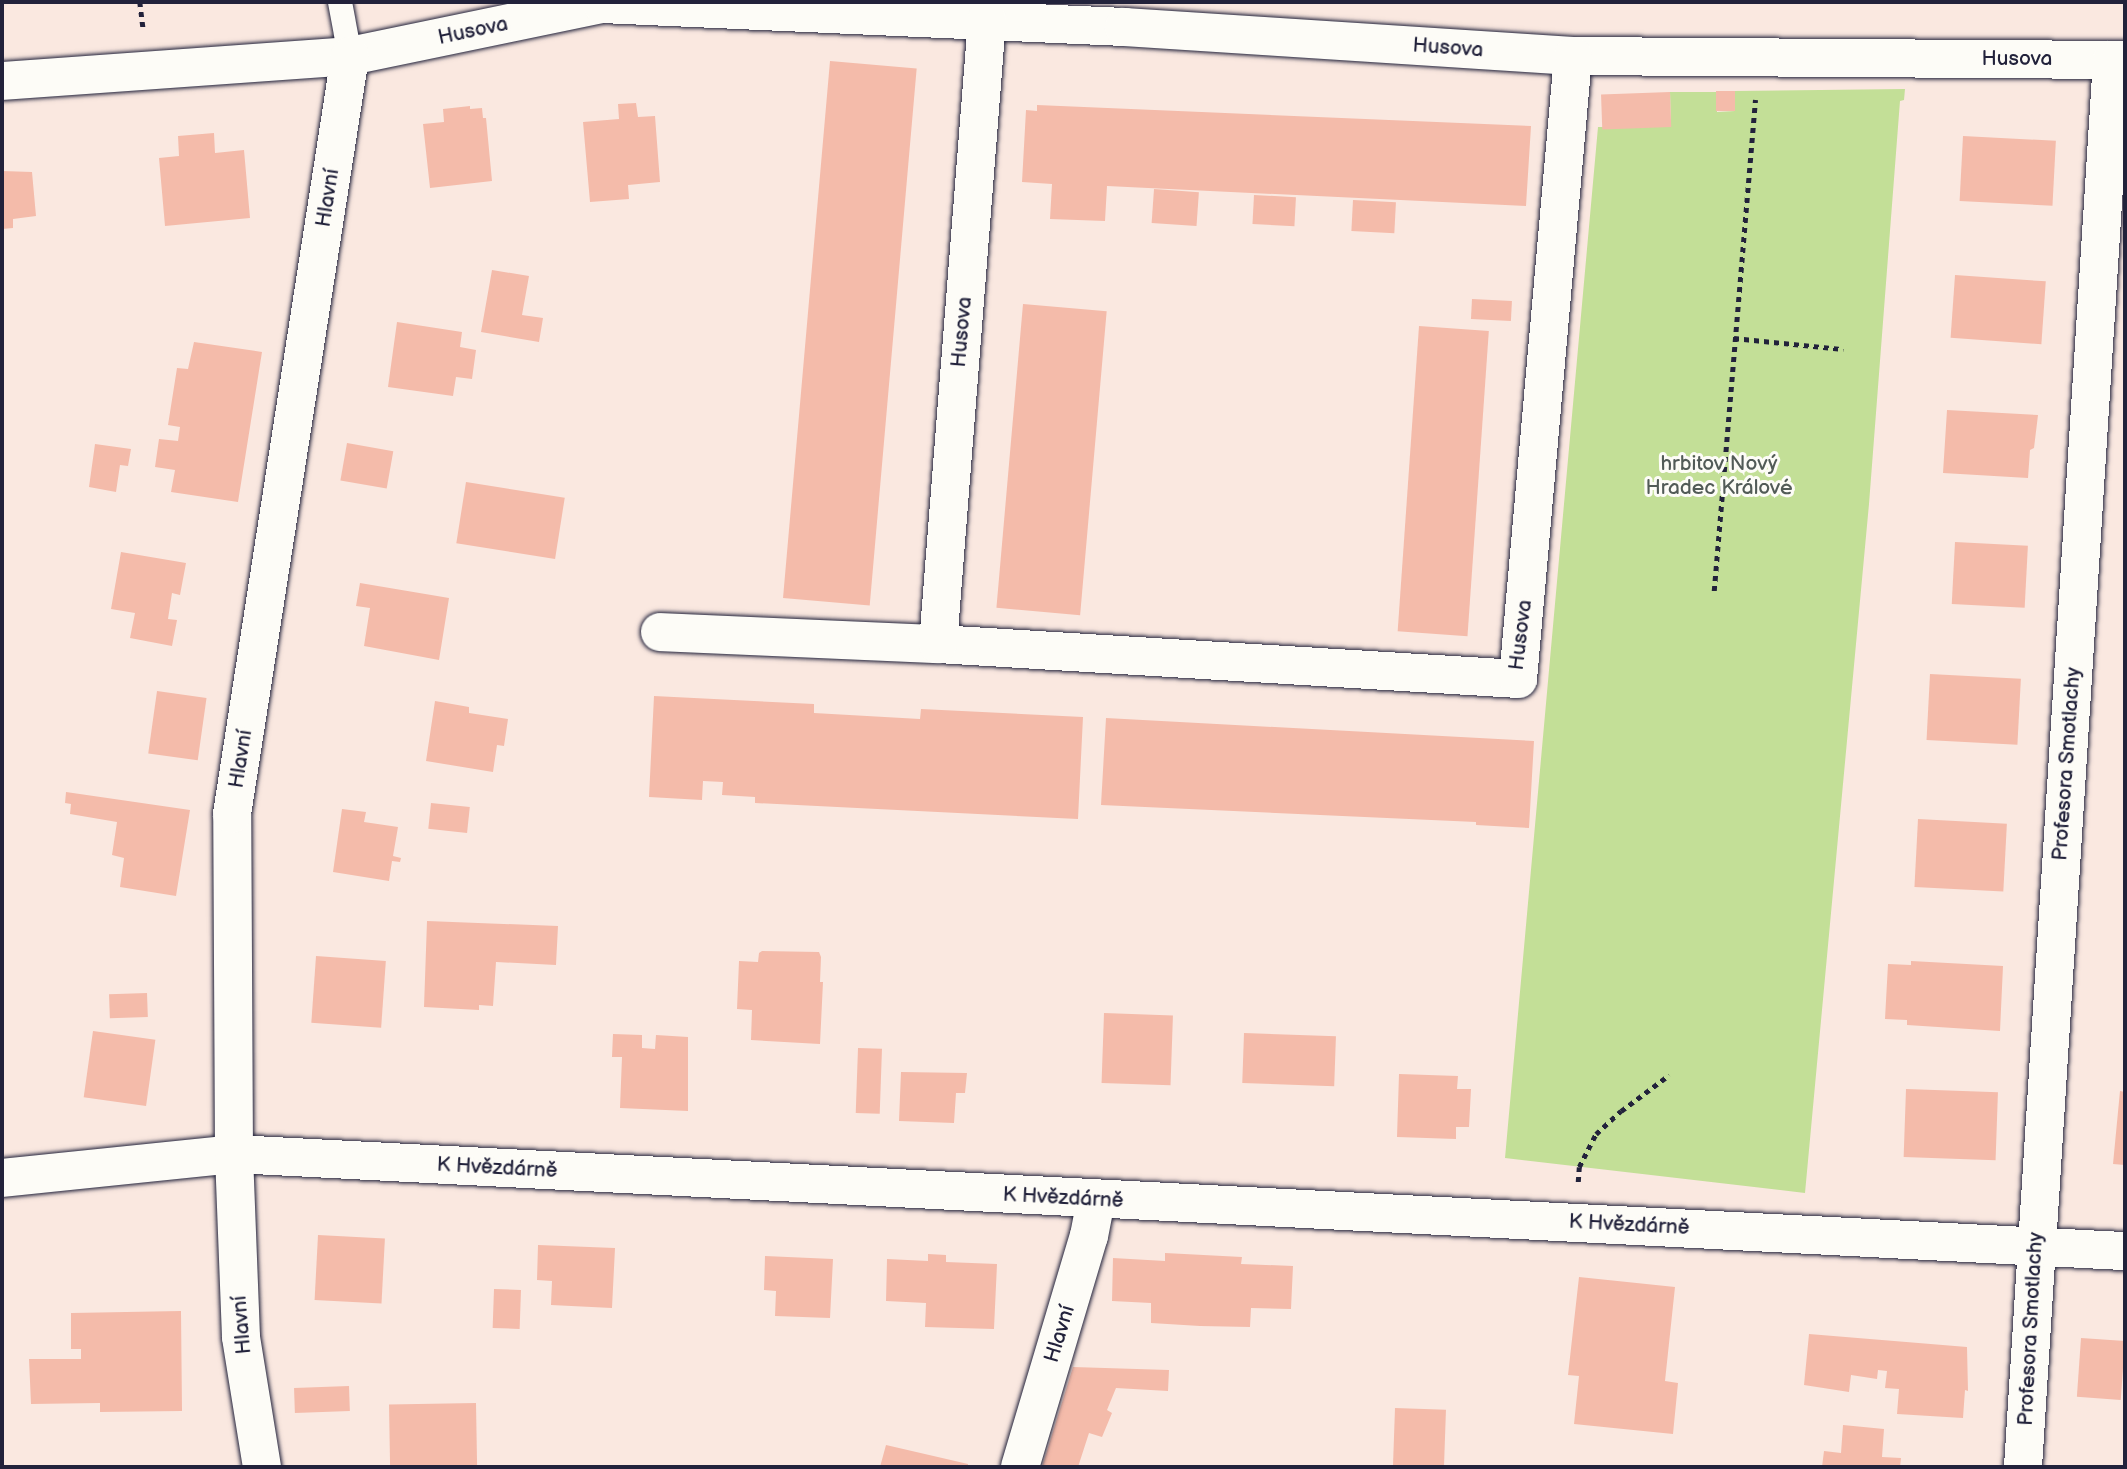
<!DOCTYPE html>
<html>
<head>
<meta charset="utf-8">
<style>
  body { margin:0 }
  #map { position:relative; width:2127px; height:1469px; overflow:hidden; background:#fae8e0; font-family:"Balsamiq Sans",sans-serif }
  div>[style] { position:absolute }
  .green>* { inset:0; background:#c3df97 }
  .building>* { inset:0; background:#f4bbaa; transform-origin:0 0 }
  .path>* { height:4.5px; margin-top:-2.25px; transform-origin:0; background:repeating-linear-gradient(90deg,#22223b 0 5px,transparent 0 10px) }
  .roads { filter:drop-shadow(0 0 2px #22223b) drop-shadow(0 0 2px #22223b) }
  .service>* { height:24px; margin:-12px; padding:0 12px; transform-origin:12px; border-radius:12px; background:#fdfcf7 }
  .minor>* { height:38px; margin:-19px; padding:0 19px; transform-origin:19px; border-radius:19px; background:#fdfcf7 }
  span { translate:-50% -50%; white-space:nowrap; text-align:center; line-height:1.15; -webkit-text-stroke:6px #fdfcf7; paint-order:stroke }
  .street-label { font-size:21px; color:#22223b }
  .park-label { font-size:21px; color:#525b57 }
  .frame { position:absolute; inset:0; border:4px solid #22223b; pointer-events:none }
</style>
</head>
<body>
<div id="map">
  <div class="green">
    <i style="clip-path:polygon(1905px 89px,1904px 100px,1900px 101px,1869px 504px,1805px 1193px,1505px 1158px,1598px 127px,1671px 127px,1670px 92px,1716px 92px,1717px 112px,1735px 111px,1735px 91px)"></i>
  </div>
  <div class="building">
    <i style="left:830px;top:61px;width:87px;height:539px;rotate:5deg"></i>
    <i style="left:1735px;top:91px;width:20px;height:19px;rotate:90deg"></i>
    <i style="left:1670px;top:92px;width:35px;height:69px;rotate:88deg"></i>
    <i style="clip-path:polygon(636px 103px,638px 117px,655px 116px,660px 182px,628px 185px,629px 199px,590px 202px,583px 122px,619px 119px,618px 104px)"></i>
    <i style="clip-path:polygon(1037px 105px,1531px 126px,1526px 206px,1107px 186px,1105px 221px,1050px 219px,1052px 184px,1022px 182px,1026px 110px,1037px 111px)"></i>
    <i style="clip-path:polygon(470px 106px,470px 109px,482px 108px,483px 118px,486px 118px,492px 181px,430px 188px,423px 124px,444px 122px,443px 109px)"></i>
    <i style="clip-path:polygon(214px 133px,215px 153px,244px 150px,250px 218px,165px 226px,159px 158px,179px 156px,178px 136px)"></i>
    <i style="left:1963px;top:136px;width:93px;height:65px;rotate:3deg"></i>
    <i style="clip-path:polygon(2px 171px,32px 172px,36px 216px,13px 219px,13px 228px,2px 229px)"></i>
    <i style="left:1154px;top:189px;width:45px;height:34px;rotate:4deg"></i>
    <i style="left:1254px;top:195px;width:42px;height:29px;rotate:3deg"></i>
    <i style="left:1353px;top:200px;width:43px;height:31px;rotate:3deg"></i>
    <i style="clip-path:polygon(492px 270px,529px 276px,522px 315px,543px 318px,539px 342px,481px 332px)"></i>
    <i style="left:1955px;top:275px;width:91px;height:63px;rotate:4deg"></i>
    <i style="left:1472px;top:299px;width:40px;height:20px;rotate:3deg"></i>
    <i style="left:1023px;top:304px;width:84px;height:305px;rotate:5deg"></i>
    <i style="clip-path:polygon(397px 322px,462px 332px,460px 347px,476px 350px,472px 379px,456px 377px,453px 396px,388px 387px)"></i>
    <i style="left:1419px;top:326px;width:70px;height:306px;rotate:4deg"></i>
    <i style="clip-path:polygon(194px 342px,262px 352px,238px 502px,171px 492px,175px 470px,155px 467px,159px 439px,178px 441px,180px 427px,168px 425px,177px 368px,188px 369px)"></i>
    <i style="clip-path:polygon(1947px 410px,2038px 415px,2034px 448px,2030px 450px,2028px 478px,1943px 473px)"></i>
    <i style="left:347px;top:443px;width:47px;height:38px;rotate:10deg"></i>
    <i style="clip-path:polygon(95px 444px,131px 449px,128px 466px,120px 465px,116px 492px,89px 487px)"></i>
    <i style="left:466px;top:482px;width:100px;height:62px;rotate:9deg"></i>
    <i style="left:1955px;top:542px;width:73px;height:62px;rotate:3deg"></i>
    <i style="clip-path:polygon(121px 552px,186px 563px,180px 595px,172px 593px,168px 619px,177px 620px,172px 646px,130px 638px,135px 613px,111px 609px)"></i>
    <i style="clip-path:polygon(360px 583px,449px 598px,439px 660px,364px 646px,370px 608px,356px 606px)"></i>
    <i style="left:1930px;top:674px;width:91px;height:66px;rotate:3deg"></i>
    <i style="left:157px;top:691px;width:50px;height:63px;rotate:8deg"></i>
    <i style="clip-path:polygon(654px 696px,814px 704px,814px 713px,920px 719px,921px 709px,1083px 717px,1078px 819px,755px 803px,755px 797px,722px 795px,723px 782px,703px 781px,702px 800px,649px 797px)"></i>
    <i style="clip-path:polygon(435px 701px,469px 707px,469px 713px,508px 719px,504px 746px,497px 745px,493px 772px,426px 761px)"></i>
    <i style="clip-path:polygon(1106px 718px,1534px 741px,1529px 828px,1476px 825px,1476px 822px,1101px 805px)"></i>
    <i style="clip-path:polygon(66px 792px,190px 810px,176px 896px,120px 887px,124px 858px,112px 855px,117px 822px,70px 814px,71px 804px,65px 803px)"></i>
    <i style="left:431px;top:803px;width:39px;height:26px;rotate:6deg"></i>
    <i style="clip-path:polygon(342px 809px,366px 812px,364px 822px,398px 827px,393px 856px,401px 858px,400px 862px,392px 861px,389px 881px,333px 872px)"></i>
    <i style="left:1918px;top:819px;width:89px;height:68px;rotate:3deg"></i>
    <i style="clip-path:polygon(427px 921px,558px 926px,556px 965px,496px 962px,493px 1006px,479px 1005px,479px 1010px,424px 1007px)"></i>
    <i style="clip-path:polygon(762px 951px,819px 952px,821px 957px,820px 982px,823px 982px,820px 1044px,751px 1040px,752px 1010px,737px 1009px,739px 961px,758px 962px,759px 953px)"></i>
    <i style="left:316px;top:956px;width:70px;height:67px;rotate:4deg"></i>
    <i style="clip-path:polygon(1911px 961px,2003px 966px,2000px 1031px,1907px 1025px,1907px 1020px,1885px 1019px,1888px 964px,1911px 965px)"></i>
    <i style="left:147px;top:993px;width:24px;height:38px;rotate:88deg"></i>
    <i style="left:1104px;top:1013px;width:69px;height:70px;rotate:2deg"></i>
    <i style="left:93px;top:1031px;width:63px;height:67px;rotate:8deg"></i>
    <i style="left:1244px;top:1033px;width:92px;height:50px;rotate:2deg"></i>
    <i style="clip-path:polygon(613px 1034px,642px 1035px,642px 1048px,655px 1049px,656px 1035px,688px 1037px,688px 1111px,620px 1108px,622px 1057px,612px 1057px)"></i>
    <i style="left:858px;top:1048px;width:24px;height:65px;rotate:2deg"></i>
    <i style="clip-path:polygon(901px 1072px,967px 1073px,965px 1093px,956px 1093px,954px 1123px,899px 1121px)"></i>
    <i style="clip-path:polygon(1399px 1074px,1458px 1076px,1457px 1089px,1471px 1089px,1469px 1127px,1456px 1127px,1456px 1139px,1397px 1137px)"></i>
    <i style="left:1906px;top:1089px;width:92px;height:68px;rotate:2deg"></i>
    <i style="clip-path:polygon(2120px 1091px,2125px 1092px,2125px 1165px,2113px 1164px)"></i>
    <i style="left:318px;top:1235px;width:67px;height:65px;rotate:3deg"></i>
    <i style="clip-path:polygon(538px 1245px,615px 1248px,612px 1308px,551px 1305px,552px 1281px,537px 1280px)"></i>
    <i style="clip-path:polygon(1165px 1253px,1242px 1257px,1241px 1264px,1293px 1266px,1291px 1309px,1251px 1308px,1250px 1327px,1200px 1326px,1151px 1323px,1151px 1303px,1112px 1301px,1113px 1258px,1165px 1261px)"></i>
    <i style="clip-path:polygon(928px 1254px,946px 1255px,946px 1262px,997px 1264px,994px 1329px,925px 1327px,926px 1303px,886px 1301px,887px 1259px,928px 1261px)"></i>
    <i style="clip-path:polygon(765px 1256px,833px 1259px,830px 1318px,775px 1316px,776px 1291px,764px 1290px)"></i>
    <i style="clip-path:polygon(1579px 1277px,1675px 1287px,1665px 1381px,1678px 1383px,1673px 1434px,1574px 1424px,1579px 1376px,1568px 1375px)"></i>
    <i style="left:494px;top:1289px;width:27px;height:39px;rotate:2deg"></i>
    <i style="clip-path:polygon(181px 1311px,182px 1411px,100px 1412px,100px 1403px,31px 1404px,29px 1359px,81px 1359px,81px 1349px,71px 1349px,71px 1313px)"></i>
    <i style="clip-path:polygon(1809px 1334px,1967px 1347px,1968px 1391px,1965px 1390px,1963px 1418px,1897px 1414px,1899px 1389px,1885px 1388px,1887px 1371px,1878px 1370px,1877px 1379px,1851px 1375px,1849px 1392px,1804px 1385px)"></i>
    <i style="left:2081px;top:1338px;width:44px;height:59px;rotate:4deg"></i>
    <i style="clip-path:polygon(1073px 1367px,1169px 1370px,1168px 1391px,1116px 1388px,1107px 1410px,1112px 1413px,1102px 1437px,1089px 1433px,1078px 1467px,1042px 1467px)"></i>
    <i style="left:349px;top:1386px;width:25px;height:55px;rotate:88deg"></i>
    <i style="left:476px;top:1403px;width:64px;height:87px;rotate:89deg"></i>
    <i style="left:1395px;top:1408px;width:51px;height:59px;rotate:2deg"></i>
    <i style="clip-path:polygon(1843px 1425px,1884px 1429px,1882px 1457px,1901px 1458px,1900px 1467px,1822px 1467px,1824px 1451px,1841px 1453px)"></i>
    <i style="clip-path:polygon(886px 1445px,968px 1464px,968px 1467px,880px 1467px)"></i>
  </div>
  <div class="path">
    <i style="left:140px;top:2px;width:26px;rotate:83deg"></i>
    <i style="left:1734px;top:338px;width:110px;rotate:5.8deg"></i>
    <i style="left:1714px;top:591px;width:493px;rotate:-85.2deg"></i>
    <i style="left:1578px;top:1182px;width:15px;rotate:-86deg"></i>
    <i style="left:1579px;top:1167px;width:37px;rotate:-63deg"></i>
    <i style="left:1596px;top:1134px;width:34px;rotate:-43deg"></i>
    <i style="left:1621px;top:1111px;width:60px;rotate:-36.9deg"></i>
  </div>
  <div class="roads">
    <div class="service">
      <i style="left:340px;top:2px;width:55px;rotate:79.5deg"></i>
    </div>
    <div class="minor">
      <i style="left:2px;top:81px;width:349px;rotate:-4.1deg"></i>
      <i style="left:350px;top:56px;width:257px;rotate:-11.7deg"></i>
      <i style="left:602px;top:4px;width:523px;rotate:2.52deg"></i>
      <i style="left:1124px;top:27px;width:450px;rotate:3.7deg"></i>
      <i style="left:1573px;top:56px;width:552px;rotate:0.42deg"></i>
      <i style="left:660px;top:632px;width:278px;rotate:2.5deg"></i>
      <i style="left:938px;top:644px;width:581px;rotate:3.45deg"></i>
      <i style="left:1518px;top:679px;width:625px;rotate:-84.95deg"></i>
      <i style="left:938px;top:644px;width:626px;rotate:-85.51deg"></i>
      <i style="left:2px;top:1178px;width:233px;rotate:-5.9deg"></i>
      <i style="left:234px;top:1154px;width:1893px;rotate:2.94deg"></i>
      <i style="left:262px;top:1467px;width:132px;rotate:-99.2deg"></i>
      <i style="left:241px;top:1337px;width:183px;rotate:-92.2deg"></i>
      <i style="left:234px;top:1154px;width:340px;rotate:-90.3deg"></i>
      <i style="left:232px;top:814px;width:767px;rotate:-81.15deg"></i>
      <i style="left:1020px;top:1467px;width:241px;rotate:-73.4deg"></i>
      <i style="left:1089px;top:1236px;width:38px;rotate:-79deg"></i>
      <i style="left:2023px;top:1467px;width:1410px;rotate:-86.38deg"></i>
    </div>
  </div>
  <div class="street-label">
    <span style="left:473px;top:31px;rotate:-12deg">Husova</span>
    <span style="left:1448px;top:48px;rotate:4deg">Husova</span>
    <span style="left:2017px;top:59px">Husova</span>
    <span style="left:328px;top:198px;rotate:-81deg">Hlavní</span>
    <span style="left:962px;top:332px;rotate:-85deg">Husova</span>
    <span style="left:1521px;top:635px;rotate:-83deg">Husova</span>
    <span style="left:241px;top:759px;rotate:-81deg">Hlavní</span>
    <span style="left:2067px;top:764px;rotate:-86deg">Profesora Smotlachy</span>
    <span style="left:497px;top:1168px;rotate:3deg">K Hvězdárně</span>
    <span style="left:1063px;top:1198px;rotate:3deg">K Hvězdárně</span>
    <span style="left:1629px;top:1225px;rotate:3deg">K Hvězdárně</span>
    <span style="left:242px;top:1325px;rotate:-95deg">Hlavní</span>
    <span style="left:2031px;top:1329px;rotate:-87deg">Profesora Smotlachy</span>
    <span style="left:1060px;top:1334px;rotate:-73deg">Hlavní</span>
  </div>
  <div class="park-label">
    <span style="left:1719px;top:476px">hrbitov Nový<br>Hradec Králové</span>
  </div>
  <div class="frame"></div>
</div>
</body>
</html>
